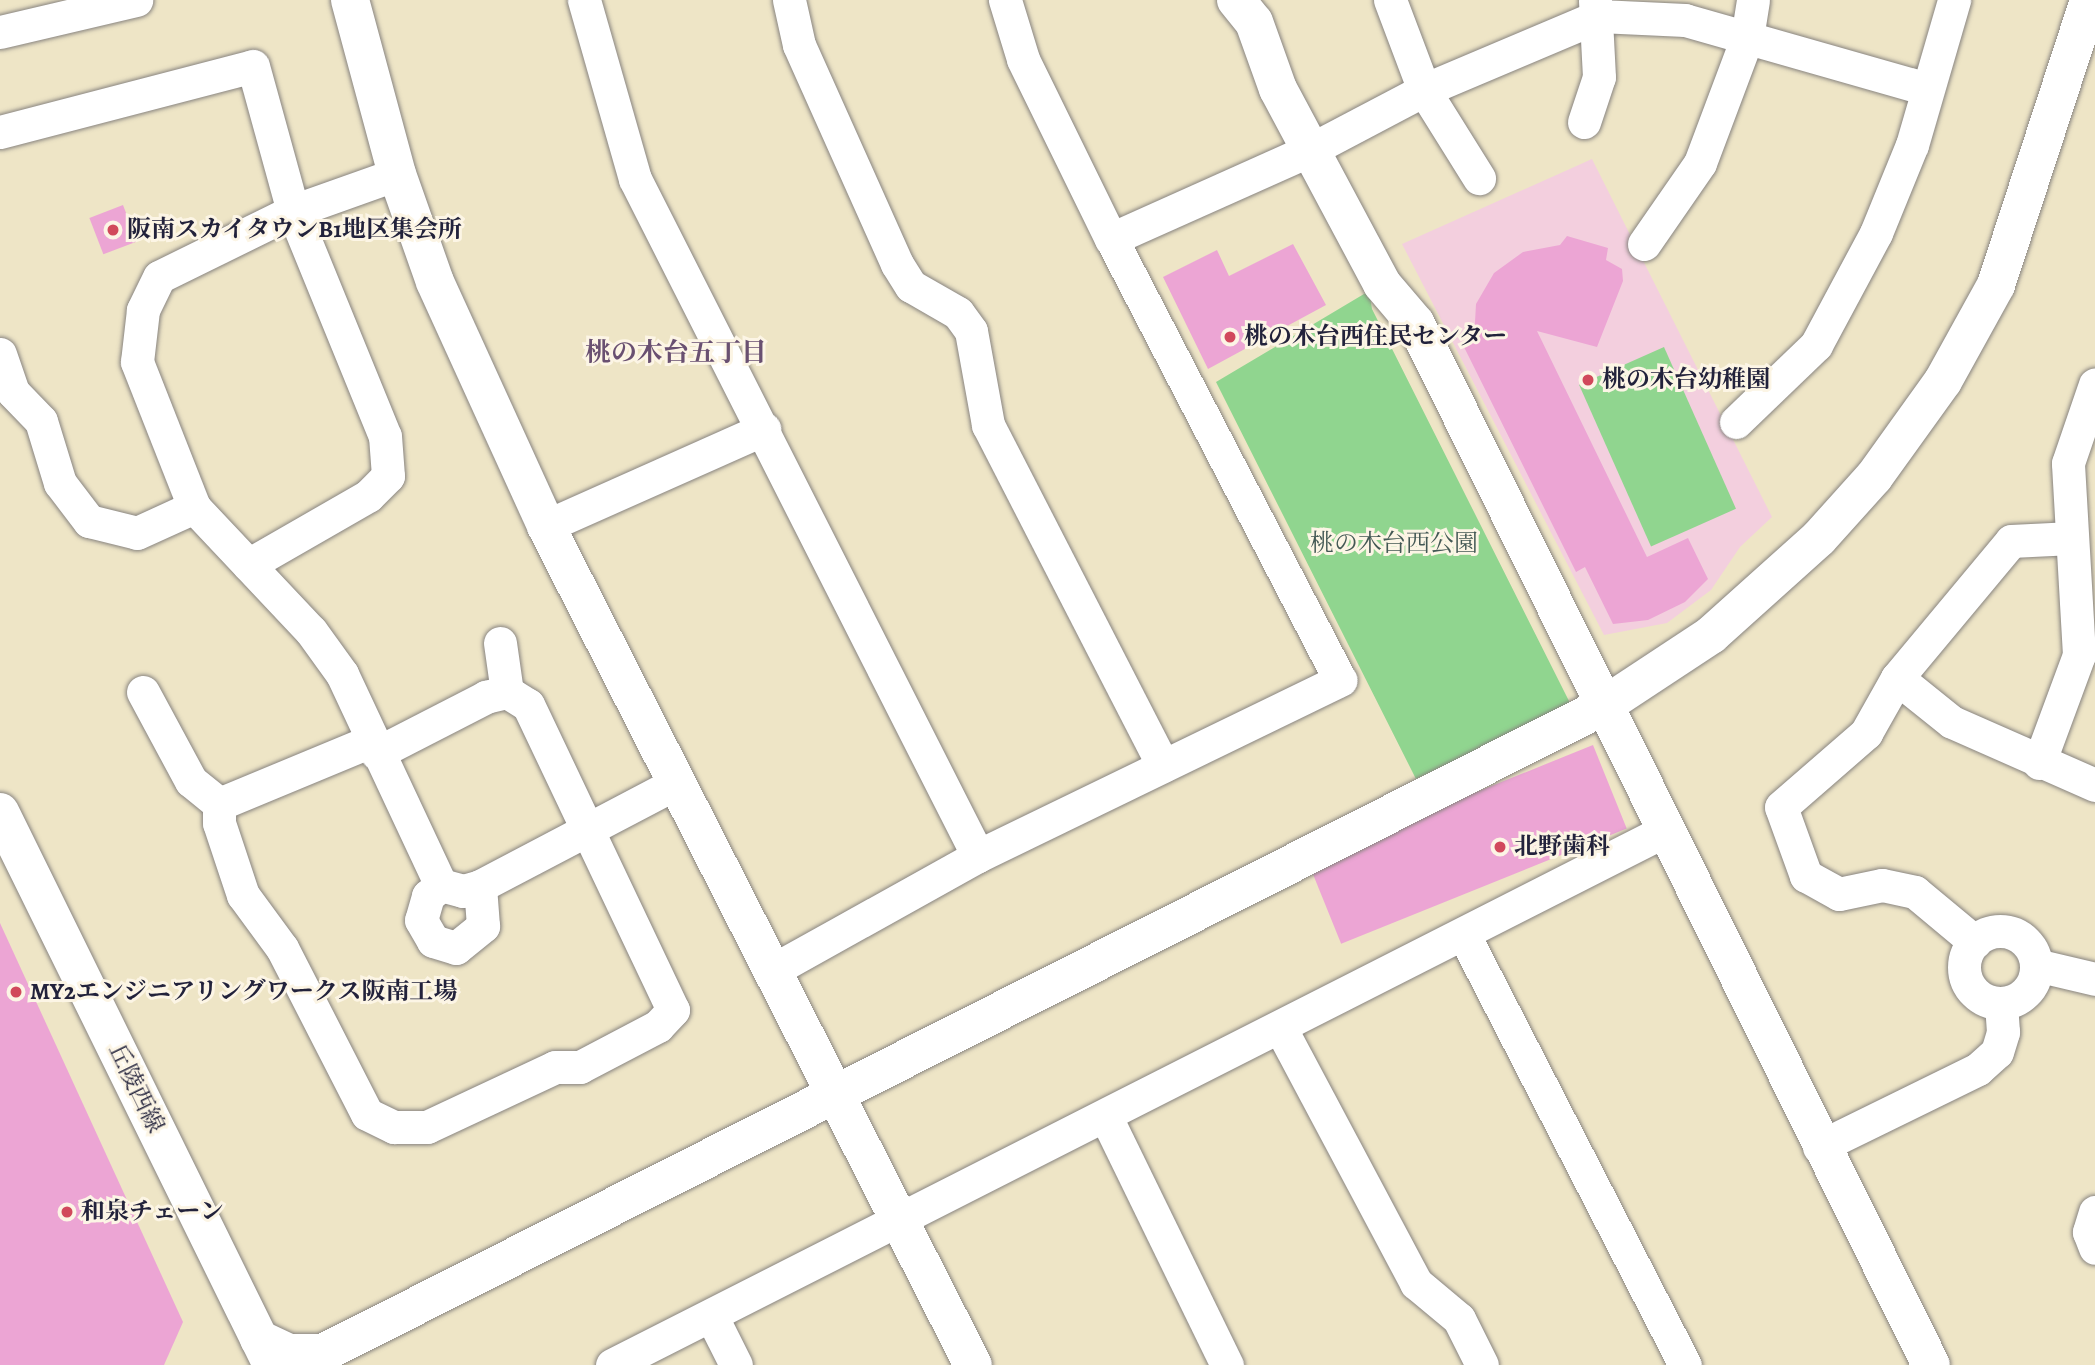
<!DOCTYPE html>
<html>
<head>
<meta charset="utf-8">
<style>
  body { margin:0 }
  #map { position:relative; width:2095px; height:1365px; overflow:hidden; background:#eee5c6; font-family:Alegreya,"Noto Serif JP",serif }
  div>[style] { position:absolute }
  .built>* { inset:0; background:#f3cfde }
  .green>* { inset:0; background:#90d58f; transform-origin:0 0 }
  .building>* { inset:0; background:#eca5d4; transform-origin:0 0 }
  .roads { filter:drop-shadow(0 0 2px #888480) drop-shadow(0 0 2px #888480) }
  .street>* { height:33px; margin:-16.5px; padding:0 16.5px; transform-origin:16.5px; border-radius:16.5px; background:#fff }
  .street>.ring { margin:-16.5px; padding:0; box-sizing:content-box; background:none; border:33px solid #fff; border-radius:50% }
  .secondary>* { height:38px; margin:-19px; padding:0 19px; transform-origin:19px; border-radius:19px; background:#fff }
  .dots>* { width:19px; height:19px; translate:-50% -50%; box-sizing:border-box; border:4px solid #fcf5e5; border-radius:50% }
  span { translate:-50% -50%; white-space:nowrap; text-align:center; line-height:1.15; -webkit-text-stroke:6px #fcf5e5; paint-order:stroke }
  .poi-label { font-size:24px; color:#22223b; font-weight:700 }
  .left { translate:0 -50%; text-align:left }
  .park-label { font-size:24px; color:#435854 }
  .street-label { font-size:24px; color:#22223b }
  .neighbourhood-label { font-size:26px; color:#695071; font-weight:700 }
</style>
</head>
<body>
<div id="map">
  <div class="built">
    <i style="clip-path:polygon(1592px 159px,1772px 517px,1740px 547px,1711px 590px,1667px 623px,1604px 635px,1402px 244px)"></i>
  </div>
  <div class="green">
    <i style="clip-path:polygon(1369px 291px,1372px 309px,1571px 705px,1416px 779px,1216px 382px)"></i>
    <i style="left:1664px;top:347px;width:177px;height:93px;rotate:66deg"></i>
  </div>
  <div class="building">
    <i style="left:123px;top:205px;width:39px;height:36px;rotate:69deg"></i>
    <i style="clip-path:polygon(1567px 236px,1608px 248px,1606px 260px,1622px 269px,1623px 281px,1597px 347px,1537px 331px,1647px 557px,1688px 538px,1708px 579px,1685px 602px,1648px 620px,1613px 624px,1585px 567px,1576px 572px,1463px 345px,1474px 340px,1476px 304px,1494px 273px,1523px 252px,1560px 245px)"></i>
    <i style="clip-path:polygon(1293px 244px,1326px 305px,1208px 369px,1163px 277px,1217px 250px,1229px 276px)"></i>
    <i style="left:1593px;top:745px;width:90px;height:308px;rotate:68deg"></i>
    <i style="clip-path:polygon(0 923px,183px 1322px,164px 1365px,0 1365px)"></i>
  </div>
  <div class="roads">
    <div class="street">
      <i style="left:584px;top:0;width:186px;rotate:74.1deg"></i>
      <i style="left:635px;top:179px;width:759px;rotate:63.13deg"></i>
      <i style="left:789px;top:0;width:46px;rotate:77.5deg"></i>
      <i style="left:799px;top:45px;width:240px;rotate:65.9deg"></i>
      <i style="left:897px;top:264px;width:26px;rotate:58deg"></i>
      <i style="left:911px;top:286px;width:54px;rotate:29.9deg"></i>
      <i style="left:958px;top:313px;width:22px;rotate:54deg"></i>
      <i style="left:971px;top:331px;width:96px;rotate:79.7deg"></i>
      <i style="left:988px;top:425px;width:383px;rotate:62.8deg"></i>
      <i style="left:1390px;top:0;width:96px;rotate:69.3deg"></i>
      <i style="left:1424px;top:90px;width:104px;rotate:58deg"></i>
      <i style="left:0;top:32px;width:140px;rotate:-13.2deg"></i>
      <i style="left:1584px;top:122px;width:47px;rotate:-71.6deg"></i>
      <i style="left:1599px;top:77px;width:77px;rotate:-93deg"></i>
      <i style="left:0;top:132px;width:261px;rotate:-14.6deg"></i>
      <i style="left:253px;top:66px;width:150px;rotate:74.6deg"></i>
      <i style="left:293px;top:211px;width:243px;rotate:67.8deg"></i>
      <i style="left:385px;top:436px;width:40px;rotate:85.7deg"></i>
      <i style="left:388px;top:476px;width:28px;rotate:135deg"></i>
      <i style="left:368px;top:496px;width:138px;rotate:150.1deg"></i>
      <i style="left:397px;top:174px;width:110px;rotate:160.4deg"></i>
      <i style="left:293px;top:211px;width:149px;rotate:153.8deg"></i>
      <i style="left:159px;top:277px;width:37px;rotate:116deg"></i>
      <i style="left:143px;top:310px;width:52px;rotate:96.6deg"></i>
      <i style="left:137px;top:362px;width:156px;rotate:68.5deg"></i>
      <i style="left:194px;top:507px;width:170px;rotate:46.7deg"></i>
      <i style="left:311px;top:631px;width:53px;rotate:54.2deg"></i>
      <i style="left:342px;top:674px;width:233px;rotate:64.9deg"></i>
      <i style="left:441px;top:885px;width:23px;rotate:15deg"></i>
      <i style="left:463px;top:891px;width:18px;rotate:-16deg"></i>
      <i style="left:480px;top:886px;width:224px;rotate:-27.7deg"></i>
      <i style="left:1111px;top:239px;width:222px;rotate:-24.1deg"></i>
      <i style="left:1314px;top:148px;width:124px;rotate:-27.8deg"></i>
      <i style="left:1424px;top:90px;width:190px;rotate:-22.9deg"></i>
      <i style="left:1599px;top:16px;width:86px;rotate:2.7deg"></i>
      <i style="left:1685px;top:20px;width:252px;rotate:15.9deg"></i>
      <i style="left:1644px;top:244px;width:98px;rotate:-55.3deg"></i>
      <i style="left:1700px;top:163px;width:134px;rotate:-69.4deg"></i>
      <i style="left:1747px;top:38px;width:38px;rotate:-81deg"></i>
      <i style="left:0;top:354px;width:40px;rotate:71.1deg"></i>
      <i style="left:13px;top:392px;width:40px;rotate:46deg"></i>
      <i style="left:41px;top:421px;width:65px;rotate:73deg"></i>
      <i style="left:60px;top:483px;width:48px;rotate:52.7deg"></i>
      <i style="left:89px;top:521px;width:49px;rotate:14deg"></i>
      <i style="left:137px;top:533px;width:63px;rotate:-24.5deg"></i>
      <i style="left:1736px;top:422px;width:111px;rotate:-43.9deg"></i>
      <i style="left:1816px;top:345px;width:127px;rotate:-61.8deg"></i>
      <i style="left:1876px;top:233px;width:95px;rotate:-67.8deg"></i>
      <i style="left:1912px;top:145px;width:151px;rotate:-73.8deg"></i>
      <i style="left:546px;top:526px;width:239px;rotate:-24deg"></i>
      <i style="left:500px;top:643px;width:49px;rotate:81.9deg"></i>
      <i style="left:1897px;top:678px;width:70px;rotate:38.7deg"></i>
      <i style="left:1952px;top:722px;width:156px;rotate:23.8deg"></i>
      <i style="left:143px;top:692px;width:101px;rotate:61.7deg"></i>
      <i style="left:191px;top:781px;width:36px;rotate:39deg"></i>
      <i style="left:371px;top:741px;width:165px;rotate:157.5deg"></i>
      <i style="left:219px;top:804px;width:19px;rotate:90deg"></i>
      <i style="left:219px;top:823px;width:76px;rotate:71.6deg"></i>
      <i style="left:243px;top:895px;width:66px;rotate:53.7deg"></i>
      <i style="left:282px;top:948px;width:186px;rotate:62.9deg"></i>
      <i style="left:367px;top:1114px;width:30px;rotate:26deg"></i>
      <i style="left:394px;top:1127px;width:33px"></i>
      <i style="left:427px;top:1127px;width:141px;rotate:-25.1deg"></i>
      <i style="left:555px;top:1067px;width:25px"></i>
      <i style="left:580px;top:1067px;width:88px;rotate:-27.7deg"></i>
      <i style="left:658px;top:1026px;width:22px;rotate:-47deg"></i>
      <i style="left:673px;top:1010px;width:338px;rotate:-115.4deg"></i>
      <i style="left:528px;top:705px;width:25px;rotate:-148deg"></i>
      <i style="left:507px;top:692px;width:22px;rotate:167deg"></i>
      <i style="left:486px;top:697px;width:123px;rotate:152.8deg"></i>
      <i style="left:2039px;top:763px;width:115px;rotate:-69.7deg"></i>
      <i style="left:2079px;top:655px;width:192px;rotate:-93.3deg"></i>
      <i style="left:2068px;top:463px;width:83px;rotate:-71.1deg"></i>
      <i style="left:441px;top:885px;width:17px;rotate:140deg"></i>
      <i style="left:428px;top:896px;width:25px;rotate:106deg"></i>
      <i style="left:421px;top:920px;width:24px;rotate:60deg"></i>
      <i style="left:433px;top:941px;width:24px;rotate:17deg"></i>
      <i style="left:456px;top:948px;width:35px;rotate:-39deg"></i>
      <i style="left:483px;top:926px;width:40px;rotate:-94.3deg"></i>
      <i class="ring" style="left:1964px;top:931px;width:39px;height:39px"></i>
      <i style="left:1465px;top:937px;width:481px;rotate:62.8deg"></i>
      <i style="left:1975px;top:942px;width:78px;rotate:-140.2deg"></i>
      <i style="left:1915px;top:892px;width:34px;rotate:-168deg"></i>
      <i style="left:1882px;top:885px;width:44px;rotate:168.2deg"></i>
      <i style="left:1839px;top:894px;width:38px;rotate:-151deg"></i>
      <i style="left:1806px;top:876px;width:73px;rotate:-109.9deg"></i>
      <i style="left:1781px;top:807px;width:113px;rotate:-41deg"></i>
      <i style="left:1866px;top:733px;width:63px;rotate:-60.6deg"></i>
      <i style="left:1897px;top:678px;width:178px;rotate:-50.2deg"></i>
      <i style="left:2011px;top:541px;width:61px;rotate:-2.8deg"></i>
      <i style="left:2036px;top:965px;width:61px;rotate:13.3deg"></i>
      <i style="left:775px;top:969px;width:232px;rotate:-29.1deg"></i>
      <i style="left:978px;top:856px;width:403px;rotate:-25.9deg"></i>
      <i style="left:1340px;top:680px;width:497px;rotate:-117.4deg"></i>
      <i style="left:1111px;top:239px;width:200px;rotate:-116.1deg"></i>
      <i style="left:1023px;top:59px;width:62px;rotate:-107deg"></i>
      <i style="left:1281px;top:1029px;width:288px;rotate:62deg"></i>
      <i style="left:1416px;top:1283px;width:56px;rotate:39.9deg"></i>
      <i style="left:1459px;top:1319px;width:51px;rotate:63.4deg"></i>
      <i style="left:1106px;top:1117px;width:276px;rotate:64deg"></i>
      <i style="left:1819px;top:1147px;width:177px;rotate:-26.1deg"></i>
      <i style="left:1978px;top:1069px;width:25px;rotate:-42deg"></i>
      <i style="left:1997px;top:1052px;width:21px;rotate:-73deg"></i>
      <i style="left:2003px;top:1032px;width:29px;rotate:-94deg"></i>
      <i style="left:2095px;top:1212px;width:21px;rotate:107deg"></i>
      <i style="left:2089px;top:1232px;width:17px;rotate:69deg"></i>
      <i style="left:713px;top:1319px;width:51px;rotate:63.4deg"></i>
      <i style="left:612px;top:1365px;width:1180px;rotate:-26.91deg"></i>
    </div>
    <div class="secondary">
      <i style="left:350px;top:0;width:180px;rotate:74.9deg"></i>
      <i style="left:397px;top:174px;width:114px;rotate:70.6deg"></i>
      <i style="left:435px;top:282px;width:268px;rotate:65.5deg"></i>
      <i style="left:546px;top:526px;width:941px;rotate:63.03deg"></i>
      <i style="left:1236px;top:0;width:28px;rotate:51deg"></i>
      <i style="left:1254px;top:22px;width:71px;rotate:70.3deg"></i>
      <i style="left:1278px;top:89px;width:221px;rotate:61.9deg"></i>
      <i style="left:1382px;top:284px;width:52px;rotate:49.6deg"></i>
      <i style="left:1416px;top:324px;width:1161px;rotate:63.68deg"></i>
      <i style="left:0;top:812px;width:614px;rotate:63.81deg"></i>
      <i style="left:259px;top:1339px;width:33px;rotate:25deg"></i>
      <i style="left:289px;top:1353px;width:34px"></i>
      <i style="left:323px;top:1353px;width:1433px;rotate:-26.8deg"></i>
      <i style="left:1602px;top:707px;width:131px;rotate:-33.4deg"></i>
      <i style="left:1711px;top:635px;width:145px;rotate:-41.9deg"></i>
      <i style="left:1819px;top:538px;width:82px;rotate:-48deg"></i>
      <i style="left:1874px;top:477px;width:118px;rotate:-54.3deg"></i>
      <i style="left:1943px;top:381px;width:110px;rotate:-61.1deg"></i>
      <i style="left:1996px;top:285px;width:300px;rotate:-71.9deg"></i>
    </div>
  </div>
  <div class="dots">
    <i style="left:113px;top:230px;background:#d1495b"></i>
    <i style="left:1230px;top:337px;background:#d1495b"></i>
    <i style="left:1588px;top:380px;background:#d1495b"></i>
    <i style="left:1500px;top:847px;background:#d1495b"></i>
    <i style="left:16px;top:992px;background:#d1495b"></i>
    <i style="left:67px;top:1212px;background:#d1495b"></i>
  </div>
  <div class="poi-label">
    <span class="left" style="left:127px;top:230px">阪南スカイタウンB1地区集会所</span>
    <span class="left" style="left:1244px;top:337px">桃の木台西住民センター</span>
    <span class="left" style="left:1602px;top:380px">桃の木台幼稚園</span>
    <span class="left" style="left:1514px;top:847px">北野歯科</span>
    <span class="left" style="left:30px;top:992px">MY2エンジニアリングワークス阪南工場</span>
    <span class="left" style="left:81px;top:1212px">和泉チェーン</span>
  </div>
  <div class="park-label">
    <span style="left:1394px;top:544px">桃の木台西公園</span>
  </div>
  <div class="street-label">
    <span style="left:136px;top:1088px;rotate:64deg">丘陵西線</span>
  </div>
  <div class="neighbourhood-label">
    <span style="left:676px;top:353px">桃の木台五丁目</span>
  </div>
</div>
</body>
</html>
